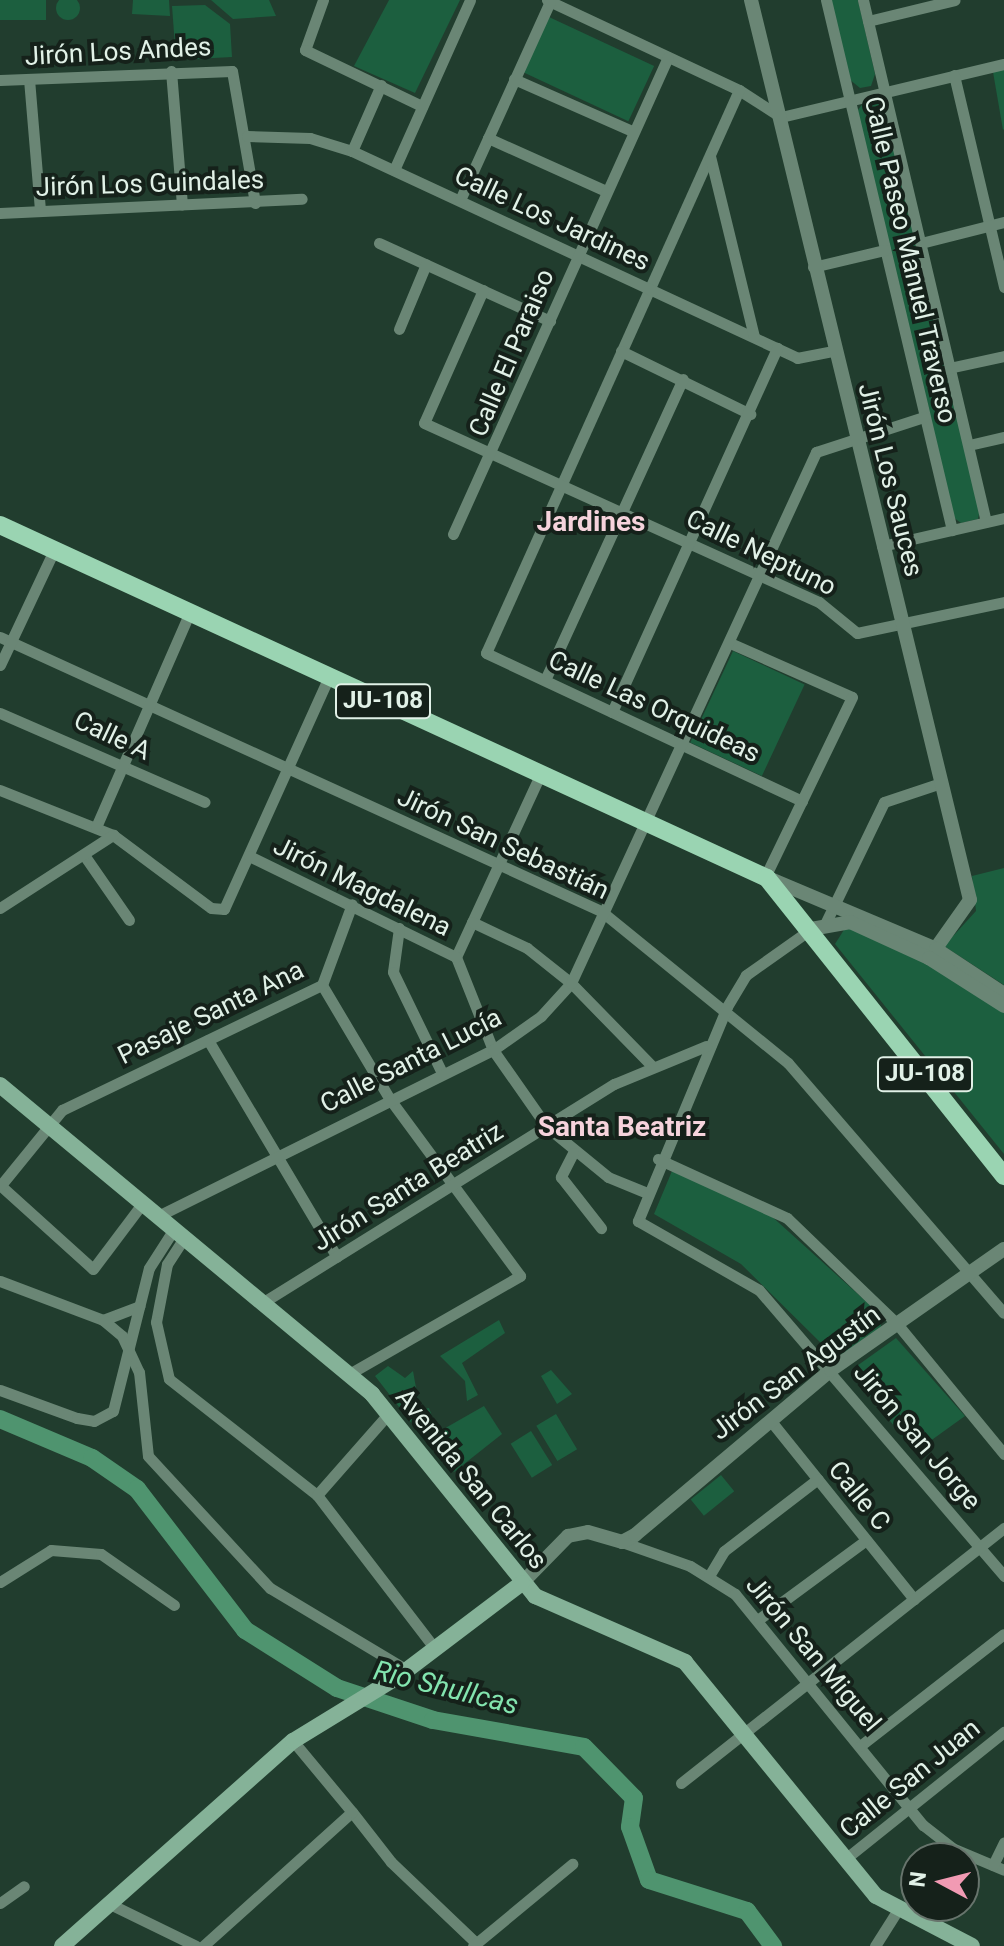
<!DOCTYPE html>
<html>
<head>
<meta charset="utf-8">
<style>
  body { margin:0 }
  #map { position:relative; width:1004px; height:1946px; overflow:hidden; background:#213d2e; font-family:Roboto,sans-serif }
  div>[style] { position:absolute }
  .green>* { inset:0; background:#1c5f3f; transform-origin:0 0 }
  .round { border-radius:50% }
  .river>* { height:18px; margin:-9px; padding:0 9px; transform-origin:9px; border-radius:9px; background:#4f946f }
  .minor>* { height:11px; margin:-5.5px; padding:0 5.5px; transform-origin:5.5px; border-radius:5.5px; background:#6a8675 }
  .tertiary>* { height:14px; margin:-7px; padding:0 7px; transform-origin:7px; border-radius:7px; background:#6a8675 }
  .secondary>* { height:16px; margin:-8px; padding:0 8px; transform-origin:8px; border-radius:8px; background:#85b298 }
  .primary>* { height:18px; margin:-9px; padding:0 9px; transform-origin:9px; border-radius:9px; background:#9ad4b2 }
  span { translate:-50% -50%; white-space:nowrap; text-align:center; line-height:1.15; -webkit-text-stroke:8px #15211a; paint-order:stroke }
  .shield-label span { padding:2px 6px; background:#15211a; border:2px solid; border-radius:6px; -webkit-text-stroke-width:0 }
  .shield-label { font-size:24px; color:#e1f1e7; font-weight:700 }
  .street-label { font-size:26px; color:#e1f1e7 }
  .neighbourhood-label { font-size:28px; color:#f6d3dc; font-weight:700 }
  .water-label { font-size:28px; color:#83e5af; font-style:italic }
  .north { position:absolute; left:900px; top:1842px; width:80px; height:80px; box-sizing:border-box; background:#15211a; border:2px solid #67746c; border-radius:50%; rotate:277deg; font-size:22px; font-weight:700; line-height:32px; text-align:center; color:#e1f1e7 }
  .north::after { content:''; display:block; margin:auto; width:28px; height:36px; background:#f19ab3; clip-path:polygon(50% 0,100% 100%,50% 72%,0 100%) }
</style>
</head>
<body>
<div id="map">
  <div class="green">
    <i class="round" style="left:56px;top:-4px;width:24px;height:24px"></i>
    <i style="left:0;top:0;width:46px;height:20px"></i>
    <i style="clip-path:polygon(133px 0,169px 0,170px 16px,132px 14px)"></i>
    <i style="clip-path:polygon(211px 0,269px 0,276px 16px,233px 19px)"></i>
    <i style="clip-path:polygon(389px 0,460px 0,415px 93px,354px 66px)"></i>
    <i style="clip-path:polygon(829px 0,858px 0,875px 74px,871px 86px,860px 88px,849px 79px)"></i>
    <i style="clip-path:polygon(205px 5px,230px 24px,232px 57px,176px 60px,172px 6px)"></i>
    <i style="left:549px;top:17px;width:116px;height:61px;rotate:25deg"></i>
    <i style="clip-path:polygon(1004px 69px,1004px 129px,1003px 130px,993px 72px)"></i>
    <i style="clip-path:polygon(865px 101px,883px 103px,980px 509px,978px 519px,961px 523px,953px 517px,857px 111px)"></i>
    <i style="left:733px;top:651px;width:79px;height:101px;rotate:25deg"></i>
    <i style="clip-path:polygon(1004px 868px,1004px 985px,944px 946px,976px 911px,972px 876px)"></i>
    <i style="clip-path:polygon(847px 925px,918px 958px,1004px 1012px,1004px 1154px,835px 944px)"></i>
    <i style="clip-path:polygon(672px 1171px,768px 1213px,880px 1314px,881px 1327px,843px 1354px,826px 1348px,741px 1264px,654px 1214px)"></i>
    <i style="clip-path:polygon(499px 1320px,505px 1333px,462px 1363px,478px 1395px,467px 1401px,465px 1381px,440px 1356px)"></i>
    <i style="clip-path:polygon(896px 1338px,965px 1416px,915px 1452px,854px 1376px,854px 1368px)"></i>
    <i style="clip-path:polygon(388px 1366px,405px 1378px,413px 1371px,420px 1410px,429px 1408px,432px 1416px,413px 1425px,375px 1376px)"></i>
    <i style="clip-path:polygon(551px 1370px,572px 1394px,557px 1404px,541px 1376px)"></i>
    <i style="clip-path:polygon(484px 1406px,502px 1434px,454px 1472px,426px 1439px)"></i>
    <i style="left:556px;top:1414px;width:41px;height:23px;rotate:59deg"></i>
    <i style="left:531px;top:1431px;width:40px;height:24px;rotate:58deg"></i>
    <i style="left:721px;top:1475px;width:21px;height:39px;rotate:51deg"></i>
  </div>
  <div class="river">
    <i style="left:0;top:1419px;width:100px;rotate:23deg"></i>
    <i style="left:92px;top:1458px;width:55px;rotate:34.6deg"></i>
    <i style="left:137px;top:1489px;width:178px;rotate:52.5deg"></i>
    <i style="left:245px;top:1630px;width:109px;rotate:32.2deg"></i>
    <i style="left:337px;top:1688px;width:101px;rotate:18.4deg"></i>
    <i style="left:433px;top:1720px;width:153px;rotate:10.1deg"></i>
    <i style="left:584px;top:1747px;width:71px;rotate:45.6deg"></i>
    <i style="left:634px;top:1798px;width:29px;rotate:98deg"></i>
    <i style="left:630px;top:1827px;width:56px;rotate:70.3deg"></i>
    <i style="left:649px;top:1880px;width:103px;rotate:17.6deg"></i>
    <i style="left:747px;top:1911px;width:44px;rotate:53.4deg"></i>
  </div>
  <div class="minor">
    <i style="left:323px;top:0;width:53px;rotate:109.8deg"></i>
    <i style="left:305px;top:50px;width:130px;rotate:25.6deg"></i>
    <i style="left:547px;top:0;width:212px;rotate:25.1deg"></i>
    <i style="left:739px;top:90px;width:50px;rotate:32.7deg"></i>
    <i style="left:781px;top:117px;width:229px;rotate:-13.4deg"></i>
    <i style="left:826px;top:0;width:545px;rotate:76.63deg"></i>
    <i style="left:863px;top:0;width:536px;rotate:76.74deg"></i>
    <i style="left:868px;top:21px;width:89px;rotate:-13.6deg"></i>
    <i style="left:171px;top:71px;width:134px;rotate:85.3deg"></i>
    <i style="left:954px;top:75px;width:218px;rotate:76.7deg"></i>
    <i style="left:29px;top:79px;width:132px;rotate:85.2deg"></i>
    <i style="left:514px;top:79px;width:129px;rotate:23.8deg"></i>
    <i style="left:0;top:80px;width:232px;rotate:-2.2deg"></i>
    <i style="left:232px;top:71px;width:134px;rotate:80.1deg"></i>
    <i style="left:739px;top:90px;width:617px;rotate:114.2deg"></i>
    <i style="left:486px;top:653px;width:349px;rotate:25.1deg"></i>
    <i style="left:247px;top:136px;width:63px;rotate:1.8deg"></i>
    <i style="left:310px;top:138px;width:44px;rotate:17.2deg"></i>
    <i style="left:352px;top:151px;width:491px;rotate:24.9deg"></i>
    <i style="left:797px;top:358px;width:37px;rotate:-11deg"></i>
    <i style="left:488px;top:138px;width:129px;rotate:24.2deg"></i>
    <i style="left:352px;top:151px;width:72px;rotate:-66.3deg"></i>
    <i style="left:710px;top:156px;width:186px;rotate:76.3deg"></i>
    <i style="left:394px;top:170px;width:186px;rotate:-65.9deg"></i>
    <i style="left:460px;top:200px;width:217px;rotate:-65.6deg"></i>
    <i style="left:0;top:213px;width:302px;rotate:-2.7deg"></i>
    <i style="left:379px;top:243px;width:188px;rotate:24.5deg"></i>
    <i style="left:921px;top:243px;width:86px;rotate:-14.2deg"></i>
    <i style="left:813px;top:267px;width:74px;rotate:-13.3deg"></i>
    <i style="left:483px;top:290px;width:145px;rotate:113.9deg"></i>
    <i style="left:424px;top:423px;width:434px;rotate:24.4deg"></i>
    <i style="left:819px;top:602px;width:49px;rotate:39.2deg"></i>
    <i style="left:857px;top:633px;width:150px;rotate:-11.9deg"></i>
    <i style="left:399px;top:329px;width:70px;rotate:-67.4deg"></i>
    <i style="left:621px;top:351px;width:144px;rotate:26deg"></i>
    <i style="left:949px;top:368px;width:56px;rotate:-12.3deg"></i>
    <i style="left:969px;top:445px;width:36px;rotate:-13deg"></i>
    <i style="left:453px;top:534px;width:523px;rotate:-65.74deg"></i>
    <i style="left:882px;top:546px;width:125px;rotate:-12.9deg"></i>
    <i style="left:0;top:637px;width:661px;rotate:24.51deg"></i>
    <i style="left:601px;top:911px;width:241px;rotate:39.1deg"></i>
    <i style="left:788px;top:1063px;width:330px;rotate:49.2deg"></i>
    <i style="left:730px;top:643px;width:133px;rotate:23.9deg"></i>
    <i style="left:852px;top:697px;width:200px;rotate:115.8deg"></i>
    <i style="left:0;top:665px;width:127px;rotate:-64.8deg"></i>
    <i style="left:545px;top:680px;width:331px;rotate:-65.4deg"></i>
    <i style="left:612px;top:712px;width:400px;rotate:-65.6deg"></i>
    <i style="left:0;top:713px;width:223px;rotate:23.5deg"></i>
    <i style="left:541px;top:773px;width:203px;rotate:114.8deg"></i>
    <i style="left:456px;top:957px;width:100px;rotate:68.3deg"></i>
    <i style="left:493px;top:1050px;width:94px;rotate:55deg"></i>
    <i style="left:547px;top:1127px;width:79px;rotate:39.3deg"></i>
    <i style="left:608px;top:1177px;width:42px;rotate:22.3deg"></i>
    <i style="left:0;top:790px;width:122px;rotate:21.7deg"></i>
    <i style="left:113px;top:835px;width:122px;rotate:36.7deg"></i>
    <i style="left:211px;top:908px;width:13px;rotate:4deg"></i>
    <i style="left:224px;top:909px;width:256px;rotate:-65.7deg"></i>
    <i style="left:96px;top:827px;width:235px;rotate:-66.4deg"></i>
    <i style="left:84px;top:855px;width:79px;rotate:55.3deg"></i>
    <i style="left:249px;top:856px;width:230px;rotate:26deg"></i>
    <i style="left:0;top:908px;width:135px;rotate:-32.9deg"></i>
    <i style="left:472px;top:922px;width:61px;rotate:25.3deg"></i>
    <i style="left:527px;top:948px;width:56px;rotate:38.5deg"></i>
    <i style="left:571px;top:983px;width:117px;rotate:45.7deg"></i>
    <i style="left:826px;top:922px;width:133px;rotate:-64.2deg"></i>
    <i style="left:884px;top:802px;width:60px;rotate:-18.4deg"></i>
    <i style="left:399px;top:928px;width:44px;rotate:97.8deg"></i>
    <i style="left:393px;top:972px;width:112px;rotate:64.1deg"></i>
    <i style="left:811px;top:929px;width:80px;rotate:144.7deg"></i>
    <i style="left:746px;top:975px;width:37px;rotate:121deg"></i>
    <i style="left:727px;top:1007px;width:232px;rotate:112.6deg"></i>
    <i style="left:638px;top:1221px;width:139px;rotate:29.7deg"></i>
    <i style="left:759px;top:1290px;width:377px;rotate:49.4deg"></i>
    <i style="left:322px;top:985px;width:131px;rotate:59.3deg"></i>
    <i style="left:389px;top:1098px;width:221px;rotate:53.6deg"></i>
    <i style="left:520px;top:1276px;width:197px;rotate:150.2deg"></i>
    <i style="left:208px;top:1040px;width:252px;rotate:59.3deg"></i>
    <i style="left:573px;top:1153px;width:27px;rotate:117deg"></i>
    <i style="left:561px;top:1177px;width:65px;rotate:51.9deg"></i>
    <i style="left:658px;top:1159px;width:142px;rotate:24.6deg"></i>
    <i style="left:787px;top:1218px;width:154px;rotate:43.9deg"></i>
    <i style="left:898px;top:1325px;width:167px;rotate:50.6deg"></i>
    <i style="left:0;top:1185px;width:125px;rotate:42.1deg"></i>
    <i style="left:93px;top:1269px;width:81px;rotate:-53deg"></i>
    <i style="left:1px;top:1185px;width:97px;rotate:-50.9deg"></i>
    <i style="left:62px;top:1110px;width:288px;rotate:-25.7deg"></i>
    <i style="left:322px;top:985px;width:86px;rotate:-69.7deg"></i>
    <i style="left:158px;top:1216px;width:374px;rotate:-26.4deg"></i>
    <i style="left:493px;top:1050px;width:59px;rotate:-35.3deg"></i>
    <i style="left:541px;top:1016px;width:45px;rotate:-47.7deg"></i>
    <i style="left:571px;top:983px;width:585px;rotate:-65.23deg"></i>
    <i style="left:816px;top:452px;width:114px;rotate:-18deg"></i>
    <i style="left:184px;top:1238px;width:31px;rotate:123deg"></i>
    <i style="left:167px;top:1264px;width:59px;rotate:100.7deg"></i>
    <i style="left:156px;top:1322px;width:58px;rotate:77.2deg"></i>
    <i style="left:169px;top:1379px;width:188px;rotate:38.1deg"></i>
    <i style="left:317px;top:1495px;width:194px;rotate:52.5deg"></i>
    <i style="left:0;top:1281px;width:110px;rotate:20.7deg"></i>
    <i style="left:103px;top:1320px;width:39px;rotate:-21deg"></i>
    <i style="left:262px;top:1303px;width:415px;rotate:-31.9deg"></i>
    <i style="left:614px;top:1084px;width:100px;rotate:-22.4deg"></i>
    <i style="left:103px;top:1320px;width:25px;rotate:40deg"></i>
    <i style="left:122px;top:1336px;width:40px;rotate:65deg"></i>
    <i style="left:139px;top:1372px;width:84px;rotate:83.9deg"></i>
    <i style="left:148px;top:1456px;width:180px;rotate:47.3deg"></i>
    <i style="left:270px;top:1588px;width:160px;rotate:30.9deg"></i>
    <i style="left:0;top:1390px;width:82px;rotate:20deg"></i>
    <i style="left:77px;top:1418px;width:17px;rotate:10deg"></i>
    <i style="left:94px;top:1421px;width:21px;rotate:-28deg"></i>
    <i style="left:113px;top:1411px;width:147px;rotate:-75.9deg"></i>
    <i style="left:149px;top:1268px;width:46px;rotate:-57.3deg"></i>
    <i style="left:770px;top:1420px;width:230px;rotate:51.2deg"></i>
    <i style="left:317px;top:1495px;width:109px;rotate:-48.7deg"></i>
    <i style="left:622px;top:1542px;width:72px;rotate:19.4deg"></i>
    <i style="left:690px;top:1566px;width:53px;rotate:31.9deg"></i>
    <i style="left:735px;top:1594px;width:298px;rotate:50.9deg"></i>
    <i style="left:923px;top:1825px;width:37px;rotate:38deg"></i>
    <i style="left:952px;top:1848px;width:56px;rotate:22.9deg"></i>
    <i style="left:709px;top:1576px;width:29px;rotate:-59deg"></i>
    <i style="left:724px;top:1551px;width:118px;rotate:-37.5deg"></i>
    <i style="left:0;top:1582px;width:60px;rotate:-32.1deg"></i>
    <i style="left:51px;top:1550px;width:50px;rotate:4.6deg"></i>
    <i style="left:101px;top:1554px;width:89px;rotate:34.9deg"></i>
    <i style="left:759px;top:1619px;width:133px;rotate:-36.4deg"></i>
    <i style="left:860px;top:1746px;width:182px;rotate:-37.9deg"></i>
    <i style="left:681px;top:1783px;width:412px;rotate:-38.3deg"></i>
    <i style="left:352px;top:1812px;width:63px;rotate:52deg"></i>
    <i style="left:391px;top:1862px;width:117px;rotate:43.6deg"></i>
    <i style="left:844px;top:1860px;width:205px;rotate:-38.7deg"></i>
    <i style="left:993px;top:1865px;width:25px;rotate:-64deg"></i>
    <i style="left:0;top:1903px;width:29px;rotate:-35deg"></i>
    <i style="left:112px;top:1905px;width:93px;rotate:26deg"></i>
    <i style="left:203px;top:1946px;width:200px;rotate:-42deg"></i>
    <i style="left:352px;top:1812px;width:92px;rotate:-129.7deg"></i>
    <i style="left:473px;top:1946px;width:129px;rotate:-39.6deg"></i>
    <i style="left:875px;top:1946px;width:41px;rotate:-57.8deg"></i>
  </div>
  <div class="tertiary">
    <i style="left:751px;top:0;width:926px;rotate:76.32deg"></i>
    <i style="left:970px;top:900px;width:71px;rotate:125.3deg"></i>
    <i style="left:768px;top:878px;width:182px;rotate:22.9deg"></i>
    <i style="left:936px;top:949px;width:82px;rotate:33.5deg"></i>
    <i style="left:811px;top:929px;width:40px;rotate:-10deg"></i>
    <i style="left:850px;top:922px;width:87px;rotate:24.5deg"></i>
    <i style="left:929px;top:958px;width:89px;rotate:32.6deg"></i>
    <i style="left:522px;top:1583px;width:66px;rotate:-45.6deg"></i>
    <i style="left:568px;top:1536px;width:20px;rotate:-11deg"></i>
    <i style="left:588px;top:1532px;width:35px;rotate:16deg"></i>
    <i style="left:622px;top:1542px;width:15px;rotate:-28deg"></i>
    <i style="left:635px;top:1535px;width:256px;rotate:-40.1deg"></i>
    <i style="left:831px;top:1370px;width:211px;rotate:-35deg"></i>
  </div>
  <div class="secondary">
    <i style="left:0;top:1085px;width:484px;rotate:39.7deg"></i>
    <i style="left:372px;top:1394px;width:260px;rotate:51.1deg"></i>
    <i style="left:535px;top:1596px;width:164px;rotate:23.7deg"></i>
    <i style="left:685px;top:1662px;width:302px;rotate:50.8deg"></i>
    <i style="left:876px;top:1896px;width:108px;rotate:27.5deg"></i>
    <i style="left:62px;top:1946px;width:309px;rotate:-41.6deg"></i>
    <i style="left:293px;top:1741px;width:124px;rotate:-31.5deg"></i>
    <i style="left:399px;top:1676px;width:154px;rotate:-37.1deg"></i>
  </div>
  <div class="primary">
    <i style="left:0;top:525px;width:844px;rotate:24.71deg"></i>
    <i style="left:767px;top:878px;width:381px;rotate:51.5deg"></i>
  </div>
  <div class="shield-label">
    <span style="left:383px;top:701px">JU-108</span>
    <span style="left:925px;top:1074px">JU-108</span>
  </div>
  <div class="street-label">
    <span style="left:118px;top:52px;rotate:-3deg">Jirón Los Andes</span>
    <span style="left:150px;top:184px;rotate:-2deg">Jirón Los Guindales</span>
    <span style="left:552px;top:219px;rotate:25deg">Calle Los Jardines</span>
    <span style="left:910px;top:260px;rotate:77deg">Calle Paseo Manuel Traverso</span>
    <span style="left:512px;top:353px;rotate:-67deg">Calle El Paraiso</span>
    <span style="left:890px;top:480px;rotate:76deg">Jirón Los Sauces</span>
    <span style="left:761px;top:553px;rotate:26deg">Calle Neptuno</span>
    <span style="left:654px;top:707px;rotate:25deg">Calle Las Orquideas</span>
    <span style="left:112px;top:736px;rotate:25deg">Calle A</span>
    <span style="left:503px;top:844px;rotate:25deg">Jirón San Sebastián</span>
    <span style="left:362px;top:887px;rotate:26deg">Jirón Magdalena</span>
    <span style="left:211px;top:1013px;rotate:-26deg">Pasaje Santa Ana</span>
    <span style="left:411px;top:1061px;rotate:-27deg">Calle Santa Lucía</span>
    <span style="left:408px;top:1187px;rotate:-32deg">Jirón Santa Beatriz</span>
    <span style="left:796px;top:1373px;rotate:-37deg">Jirón San Agustín</span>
    <span style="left:917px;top:1437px;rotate:50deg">Jirón San Jorge</span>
    <span style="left:471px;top:1479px;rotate:51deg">Avenida San Carlos</span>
    <span style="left:859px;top:1496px;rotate:51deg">Calle C</span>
    <span style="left:813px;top:1654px;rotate:50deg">Jirón San Miguel</span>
    <span style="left:910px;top:1779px;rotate:-39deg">Calle San Juan</span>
  </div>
  <div class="neighbourhood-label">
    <span style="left:591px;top:522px">Jardines</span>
    <span style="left:622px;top:1127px">Santa Beatriz</span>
  </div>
  <div class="water-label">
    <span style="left:446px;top:1688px;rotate:14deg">Rio Shullcas</span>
  </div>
  <div class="north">N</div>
</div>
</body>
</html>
